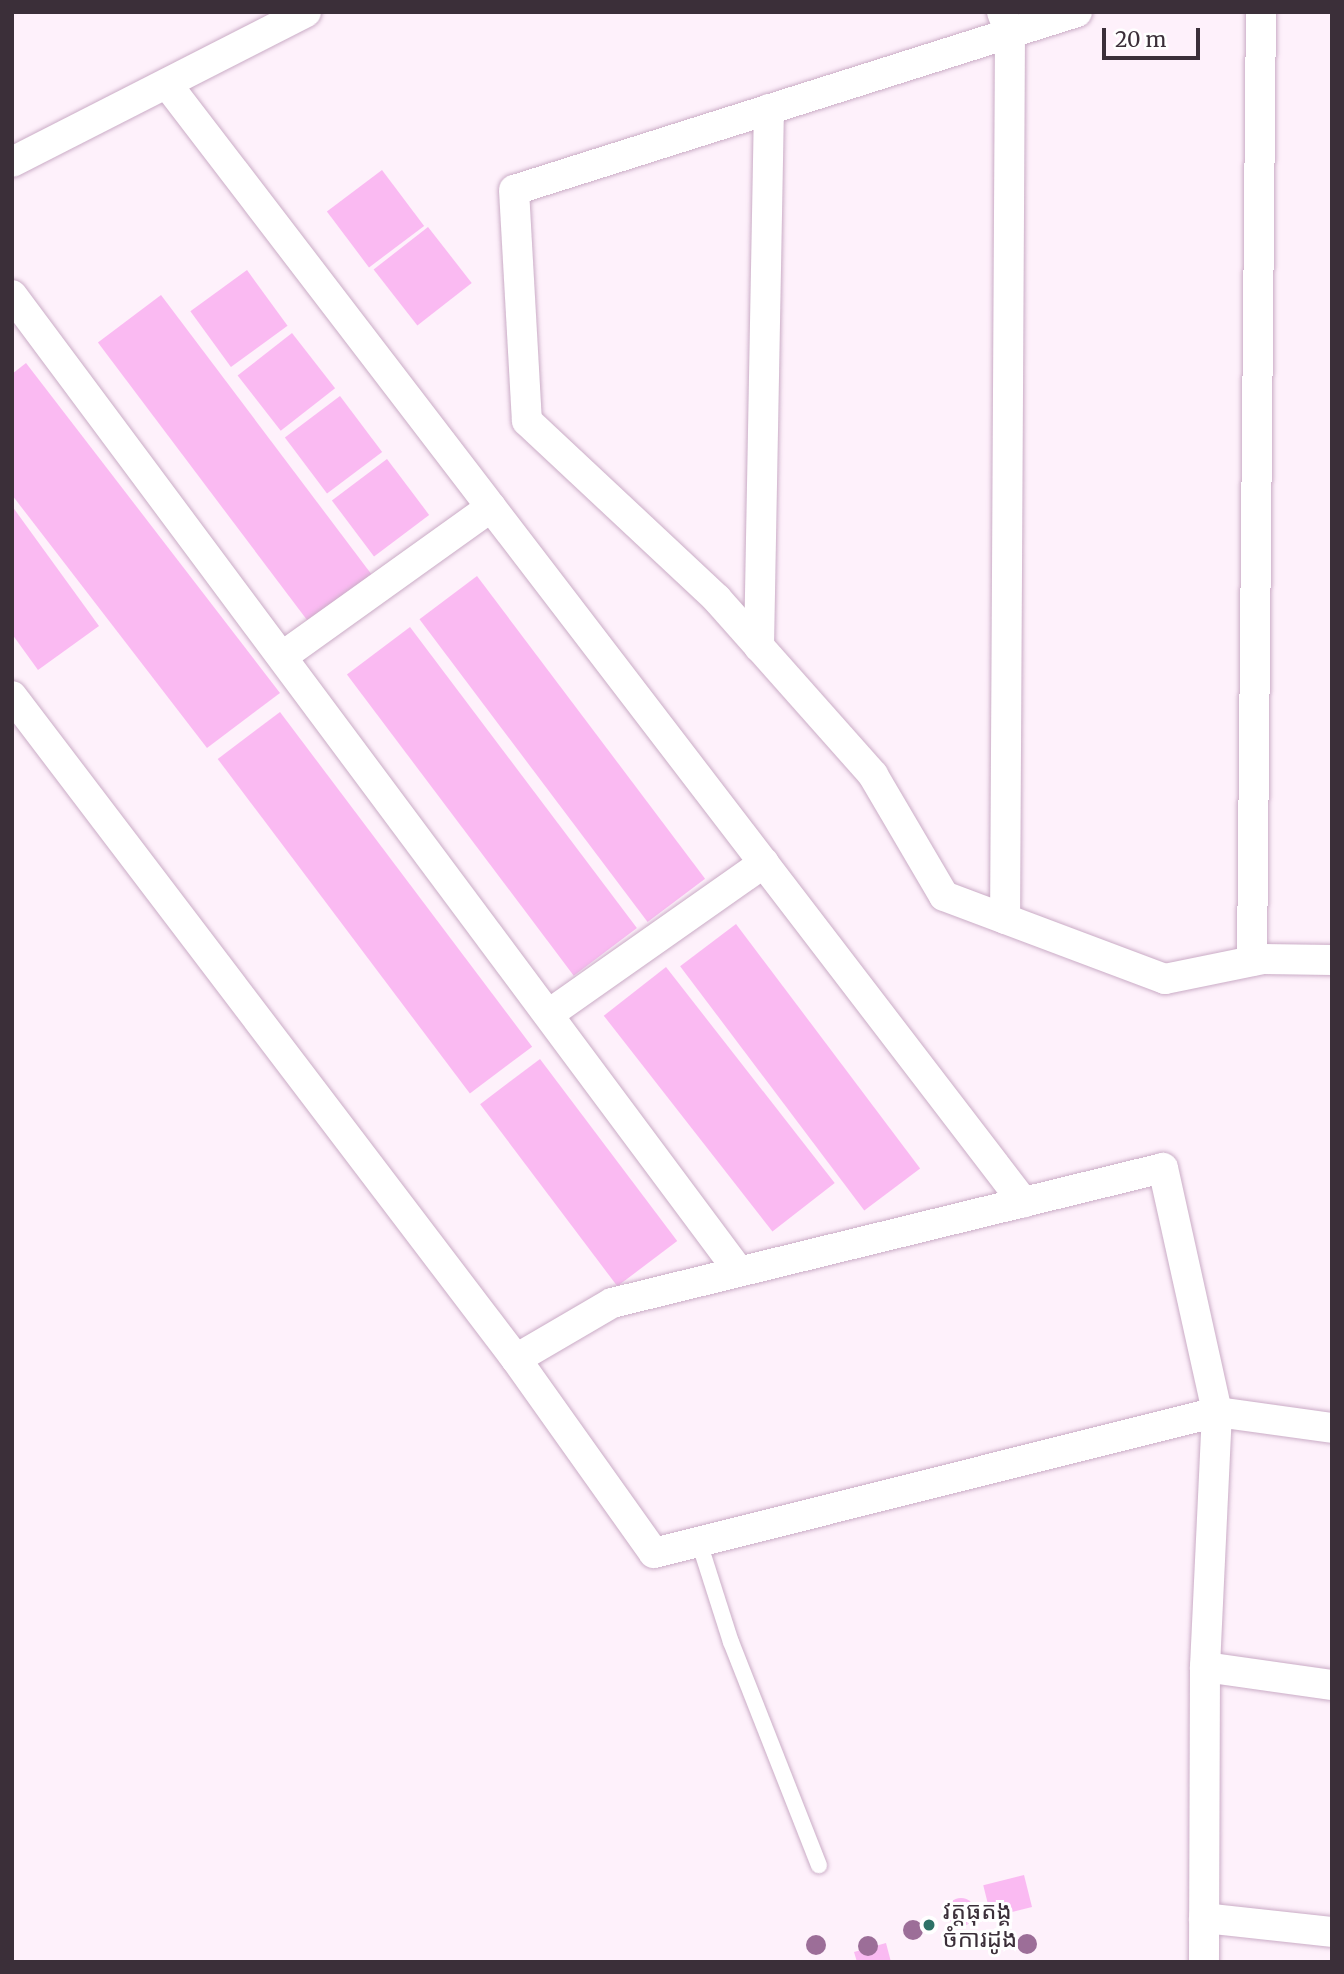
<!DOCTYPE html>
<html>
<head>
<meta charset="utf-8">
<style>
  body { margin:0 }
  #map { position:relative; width:1344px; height:1974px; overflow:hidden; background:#fef1fb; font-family:Merriweather,"Noto Sans Khmer",serif }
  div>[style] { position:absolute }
  .building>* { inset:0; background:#fabaf2; transform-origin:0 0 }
  .round { border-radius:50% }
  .roads { filter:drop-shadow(0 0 2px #caacc6) drop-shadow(0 0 2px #caacc6) }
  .service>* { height:16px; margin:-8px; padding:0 8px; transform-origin:8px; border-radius:8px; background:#fff }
  .minor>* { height:30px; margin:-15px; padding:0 15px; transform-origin:15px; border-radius:15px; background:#fff }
  .trees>* { width:20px; height:20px; margin:-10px; border-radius:50%; background:#9c6e98 }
  .dots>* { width:19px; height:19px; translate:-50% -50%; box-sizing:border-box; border:4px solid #fff; border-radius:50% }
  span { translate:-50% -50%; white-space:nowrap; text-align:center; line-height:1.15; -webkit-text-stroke:6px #fff; paint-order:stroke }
  .poi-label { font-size:24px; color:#3b2f39 }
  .left { translate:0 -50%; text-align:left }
  .frame { position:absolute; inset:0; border:14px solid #3b2f39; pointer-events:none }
  .scale { position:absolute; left:1102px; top:28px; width:98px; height:32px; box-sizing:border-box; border:4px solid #3b2f39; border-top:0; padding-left:9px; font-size:21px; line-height:24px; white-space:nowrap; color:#3b2f39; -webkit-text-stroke:5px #fff; paint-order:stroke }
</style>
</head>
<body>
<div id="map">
  <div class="building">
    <i style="left:382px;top:170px;width:70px;height:69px;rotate:53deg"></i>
    <i style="left:428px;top:227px;width:71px;height:69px;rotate:52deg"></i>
    <i style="left:247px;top:270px;width:69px;height:70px;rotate:54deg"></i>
    <i style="left:161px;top:295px;width:355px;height:79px;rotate:53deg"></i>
    <i style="left:292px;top:333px;width:70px;height:69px;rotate:52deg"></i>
    <i style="clip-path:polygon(26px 363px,280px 693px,207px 748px,12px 495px,12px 374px)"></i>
    <i style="left:340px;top:396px;width:70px;height:69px;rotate:53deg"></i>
    <i style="left:387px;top:459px;width:70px;height:69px;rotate:53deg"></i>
    <i style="clip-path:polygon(12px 506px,99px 626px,38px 670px,12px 634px)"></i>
    <i style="left:477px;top:576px;width:379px;height:72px;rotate:53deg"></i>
    <i style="left:410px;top:627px;width:377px;height:79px;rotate:53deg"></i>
    <i style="left:280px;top:712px;width:419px;height:78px;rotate:53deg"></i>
    <i style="left:736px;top:924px;width:306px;height:70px;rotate:53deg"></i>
    <i style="left:666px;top:967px;width:274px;height:79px;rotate:52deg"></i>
    <i style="left:540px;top:1059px;width:228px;height:75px;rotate:53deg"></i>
    <i style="left:1024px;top:1875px;width:33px;height:42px;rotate:76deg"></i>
    <i class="round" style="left:947px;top:1898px;width:28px;height:28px"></i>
    <i style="clip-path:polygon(886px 1943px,891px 1962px,857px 1962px,854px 1952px)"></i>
  </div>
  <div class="roads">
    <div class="service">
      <i style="left:699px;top:1542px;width:105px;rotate:72.3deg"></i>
      <i style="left:731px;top:1642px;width:240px;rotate:68.5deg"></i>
    </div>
    <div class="minor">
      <i style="left:1002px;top:12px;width:23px;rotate:70deg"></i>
      <i style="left:1010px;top:34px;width:885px;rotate:90.32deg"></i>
      <i style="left:1077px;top:12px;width:590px;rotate:162.45deg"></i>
      <i style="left:514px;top:190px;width:231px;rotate:86.8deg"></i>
      <i style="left:527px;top:421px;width:260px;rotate:43.1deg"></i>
      <i style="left:717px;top:599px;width:235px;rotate:48.4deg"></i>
      <i style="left:873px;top:775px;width:140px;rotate:59.6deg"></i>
      <i style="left:944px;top:896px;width:236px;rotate:20.6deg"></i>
      <i style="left:1165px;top:979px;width:100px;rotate:-11.5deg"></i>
      <i style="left:1263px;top:959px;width:69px;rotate:0.8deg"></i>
      <i style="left:167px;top:84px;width:1409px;rotate:52.55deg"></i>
      <i style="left:12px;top:162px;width:330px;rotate:-27deg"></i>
      <i style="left:12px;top:295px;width:1216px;rotate:53.33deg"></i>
      <i style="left:759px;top:647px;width:538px;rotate:-88.94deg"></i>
      <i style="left:283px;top:656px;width:256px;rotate:-35.6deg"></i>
      <i style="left:12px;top:696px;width:833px;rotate:52.76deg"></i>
      <i style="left:516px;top:1359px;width:238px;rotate:54.6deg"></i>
      <i style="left:654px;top:1553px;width:580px;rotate:-14.06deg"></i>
      <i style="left:1217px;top:1412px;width:116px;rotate:7.9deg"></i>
      <i style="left:1252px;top:961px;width:949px;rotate:-89.46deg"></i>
      <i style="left:549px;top:1014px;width:263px;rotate:-35.1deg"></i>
      <i style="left:516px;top:1359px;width:111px;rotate:-30.3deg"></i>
      <i style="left:612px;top:1303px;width:567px;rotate:-13.77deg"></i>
      <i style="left:1163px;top:1168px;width:250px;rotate:77.5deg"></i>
      <i style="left:1217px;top:1412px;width:255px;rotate:92.7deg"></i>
      <i style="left:1205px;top:1667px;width:295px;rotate:90.2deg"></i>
      <i style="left:1205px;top:1667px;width:128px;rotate:8.1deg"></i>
      <i style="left:1204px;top:1918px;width:129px;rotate:6.2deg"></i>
    </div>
  </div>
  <div class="trees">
    <i style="left:913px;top:1930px"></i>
    <i style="left:1027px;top:1944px"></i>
    <i style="left:816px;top:1945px"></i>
    <i style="left:868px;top:1946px"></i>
  </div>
  <div class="dots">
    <i style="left:929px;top:1925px;background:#2d7267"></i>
  </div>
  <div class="poi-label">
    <span class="left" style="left:943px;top:1925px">វត្តធុតង្គ<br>ចំការដូង</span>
  </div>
  <div class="frame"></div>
  <div class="scale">20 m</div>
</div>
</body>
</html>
